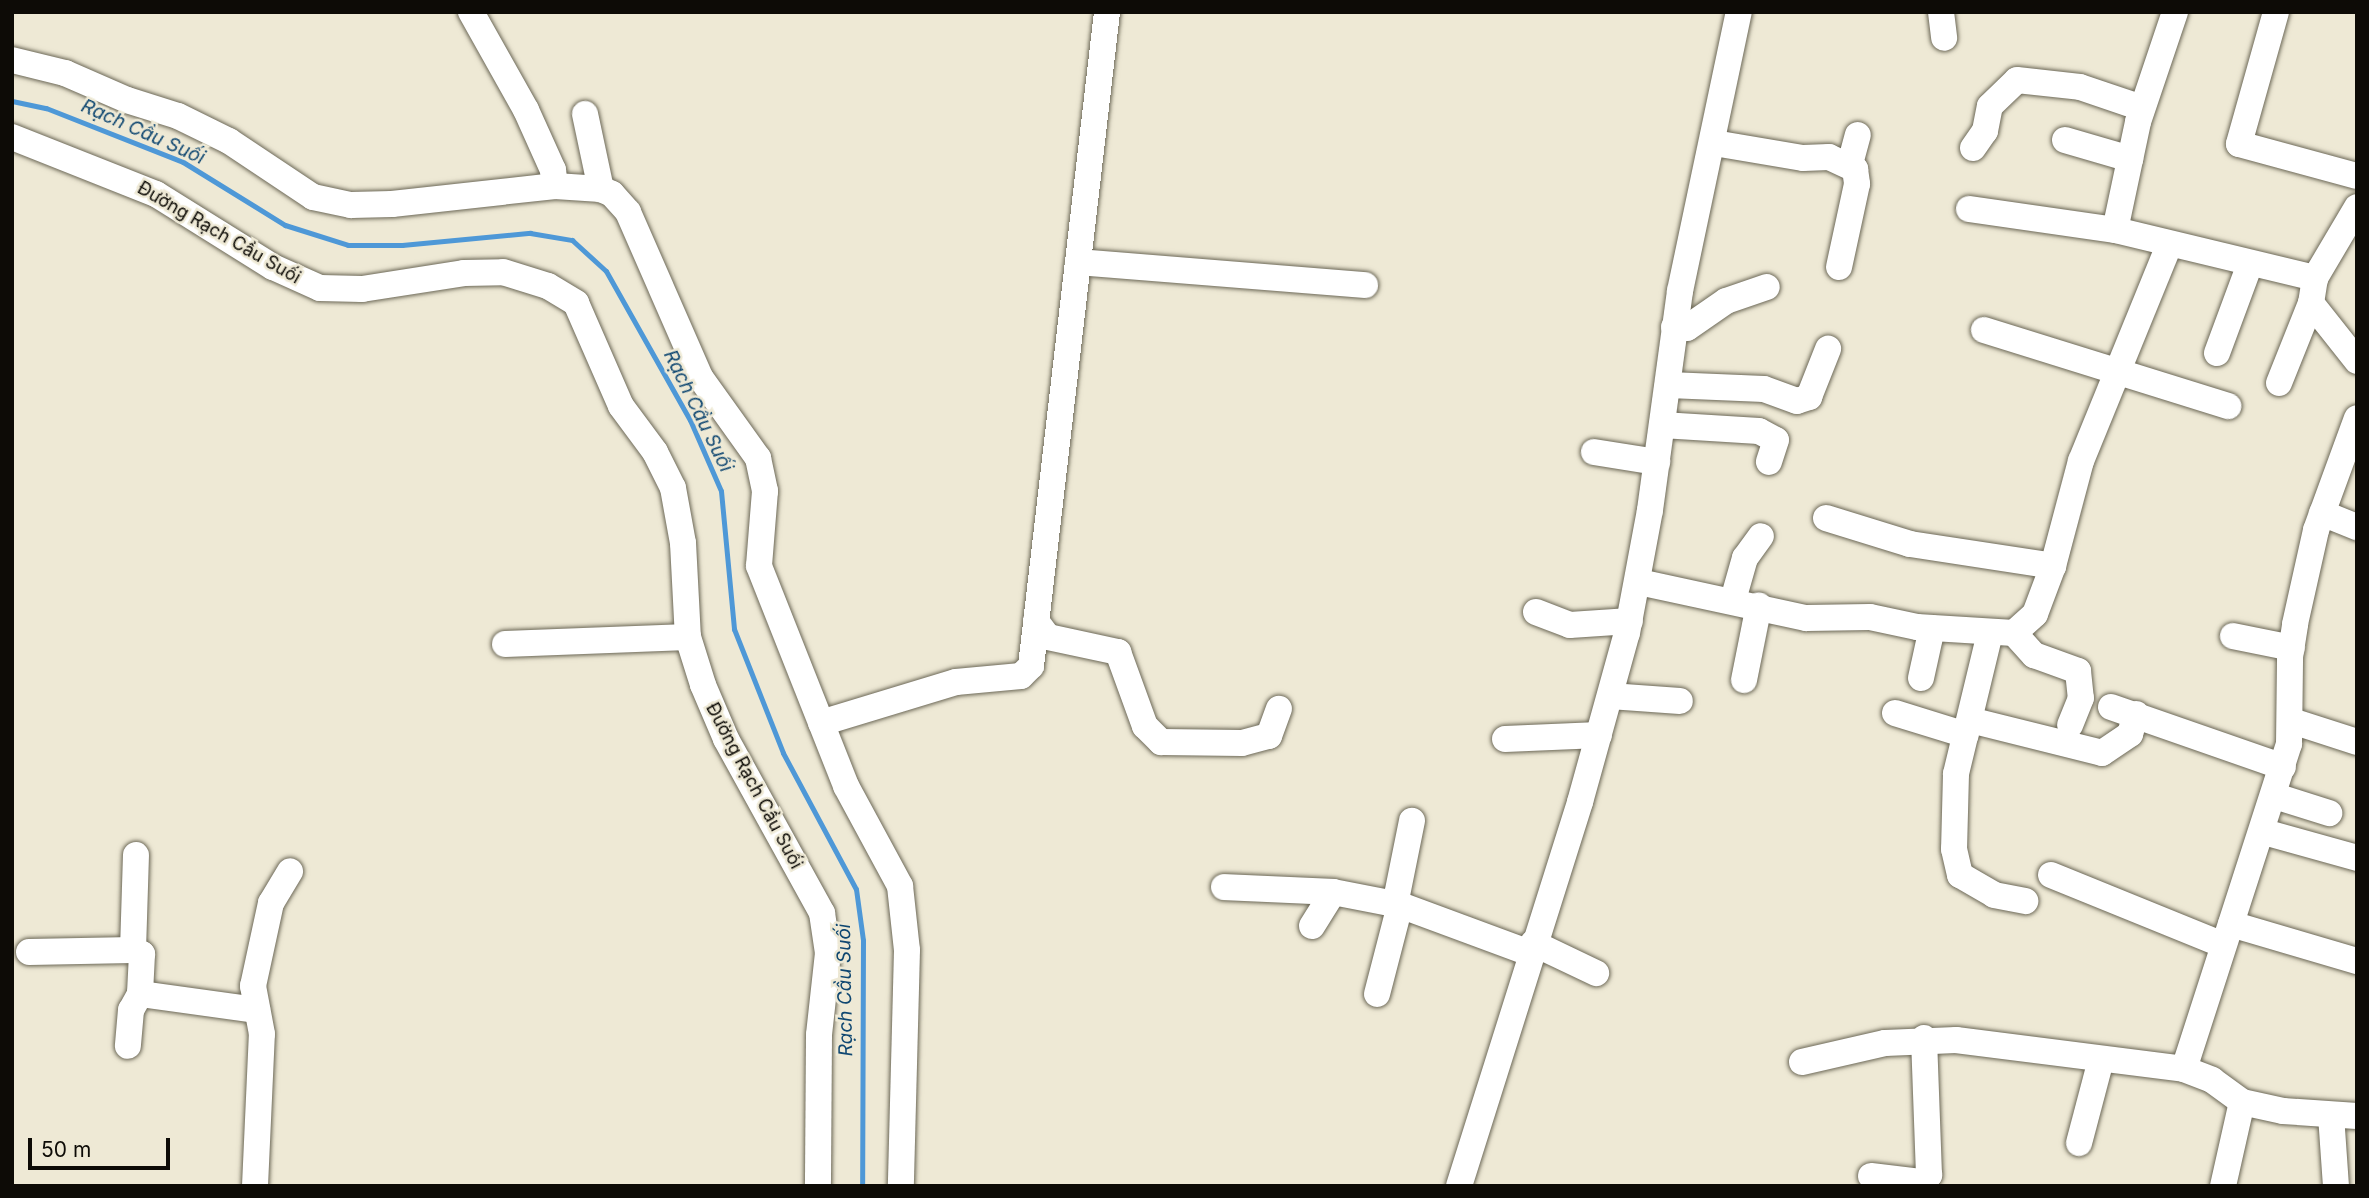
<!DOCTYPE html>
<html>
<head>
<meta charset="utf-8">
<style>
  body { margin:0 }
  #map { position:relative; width:2369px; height:1198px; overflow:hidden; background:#eee9d5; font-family:Inter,sans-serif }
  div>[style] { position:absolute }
  .stream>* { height:5px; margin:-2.5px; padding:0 2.5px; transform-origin:2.5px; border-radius:2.5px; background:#4e98d7 }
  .roads { filter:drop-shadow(0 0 2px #6c6857) drop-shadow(0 0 2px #6c6857) }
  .minor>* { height:26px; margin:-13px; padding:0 13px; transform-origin:13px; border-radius:13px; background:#fff }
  span { translate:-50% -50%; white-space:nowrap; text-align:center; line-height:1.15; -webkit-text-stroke:5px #eee9d5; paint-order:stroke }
  .street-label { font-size:18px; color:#0d0b06 }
  .water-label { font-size:19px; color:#0f4771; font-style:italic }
  .frame { position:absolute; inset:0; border:14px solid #0d0b06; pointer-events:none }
  .scale { position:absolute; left:28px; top:1138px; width:142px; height:32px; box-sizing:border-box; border:4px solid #0d0b06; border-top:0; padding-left:9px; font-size:21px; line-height:24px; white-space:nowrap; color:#0d0b06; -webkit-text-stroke:5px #eee9d5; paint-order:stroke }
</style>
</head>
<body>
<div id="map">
  <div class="stream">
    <i style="left:12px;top:101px;width:35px;rotate:12deg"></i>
    <i style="left:46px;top:108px;width:147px;rotate:21.5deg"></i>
    <i style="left:183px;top:162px;width:120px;rotate:31.7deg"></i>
    <i style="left:285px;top:225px;width:66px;rotate:17.6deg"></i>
    <i style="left:348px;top:245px;width:54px"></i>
    <i style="left:402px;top:245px;width:129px;rotate:-5.4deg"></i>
    <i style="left:530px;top:233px;width:43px;rotate:9.5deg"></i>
    <i style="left:572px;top:240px;width:46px;rotate:42.4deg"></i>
    <i style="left:606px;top:271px;width:171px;rotate:60.6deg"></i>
    <i style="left:690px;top:420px;width:77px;rotate:66.4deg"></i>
    <i style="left:721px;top:491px;width:139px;rotate:84.6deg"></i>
    <i style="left:734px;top:629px;width:133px;rotate:68.4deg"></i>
    <i style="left:783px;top:753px;width:154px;rotate:61.8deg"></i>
    <i style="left:856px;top:889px;width:51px;rotate:82.2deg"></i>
    <i style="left:863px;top:940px;width:246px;rotate:90.2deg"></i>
  </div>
  <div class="roads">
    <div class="minor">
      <i style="left:471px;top:12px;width:112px;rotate:60.7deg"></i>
      <i style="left:526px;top:110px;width:66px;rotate:65.8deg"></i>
      <i style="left:553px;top:170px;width:16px;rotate:83deg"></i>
      <i style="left:1941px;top:12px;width:26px;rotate:83deg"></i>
      <i style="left:2175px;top:12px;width:116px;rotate:108.6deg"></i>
      <i style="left:2138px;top:122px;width:110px;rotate:102deg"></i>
      <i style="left:2115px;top:230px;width:206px;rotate:13.5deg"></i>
      <i style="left:2276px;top:12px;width:137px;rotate:105.7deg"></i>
      <i style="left:2239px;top:144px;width:122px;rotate:15.2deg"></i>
      <i style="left:12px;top:60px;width:55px;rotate:13.8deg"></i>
      <i style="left:65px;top:73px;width:68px;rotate:23.5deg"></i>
      <i style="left:127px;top:100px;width:53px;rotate:17.4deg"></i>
      <i style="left:178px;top:116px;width:57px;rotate:26.1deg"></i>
      <i style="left:229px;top:141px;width:101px;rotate:33.7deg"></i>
      <i style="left:313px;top:197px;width:39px;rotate:12deg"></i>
      <i style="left:351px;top:205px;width:41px;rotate:-1.4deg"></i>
      <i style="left:392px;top:204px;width:164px;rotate:-6.3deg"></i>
      <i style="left:555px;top:186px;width:46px;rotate:3.7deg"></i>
      <i style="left:601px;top:189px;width:12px;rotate:24deg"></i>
      <i style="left:612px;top:194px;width:24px;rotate:48deg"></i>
      <i style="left:628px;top:212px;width:180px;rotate:66.4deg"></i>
      <i style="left:700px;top:377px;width:100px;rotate:54.4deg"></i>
      <i style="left:758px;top:458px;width:34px;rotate:78deg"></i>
      <i style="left:765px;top:491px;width:75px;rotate:94.6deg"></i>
      <i style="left:759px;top:566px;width:237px;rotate:68.4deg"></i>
      <i style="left:846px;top:786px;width:114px;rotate:61.6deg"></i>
      <i style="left:900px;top:886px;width:64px;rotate:83.8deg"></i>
      <i style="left:907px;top:950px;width:236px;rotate:91.5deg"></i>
      <i style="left:585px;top:114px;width:77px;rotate:78deg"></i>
      <i style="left:12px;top:137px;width:155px;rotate:21.6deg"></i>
      <i style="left:156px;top:194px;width:138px;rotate:32deg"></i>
      <i style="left:273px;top:267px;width:51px;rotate:24.1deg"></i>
      <i style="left:320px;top:288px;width:42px;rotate:1.4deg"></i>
      <i style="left:362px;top:289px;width:103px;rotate:-8.9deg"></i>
      <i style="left:464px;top:273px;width:39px;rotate:-1deg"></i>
      <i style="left:503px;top:272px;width:47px;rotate:17.3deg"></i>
      <i style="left:548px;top:286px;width:33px;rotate:31deg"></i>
      <i style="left:576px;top:303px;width:112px;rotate:66.4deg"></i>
      <i style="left:621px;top:406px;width:57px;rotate:53.5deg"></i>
      <i style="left:655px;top:452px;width:40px;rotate:63.4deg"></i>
      <i style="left:673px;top:488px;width:56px;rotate:79.7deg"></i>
      <i style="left:683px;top:543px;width:94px;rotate:87deg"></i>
      <i style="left:688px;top:637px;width:50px;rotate:72.6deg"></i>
      <i style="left:703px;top:685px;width:59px;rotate:66.9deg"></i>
      <i style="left:726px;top:739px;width:199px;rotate:61.1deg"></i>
      <i style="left:822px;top:913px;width:40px;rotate:81.5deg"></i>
      <i style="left:828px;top:953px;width:82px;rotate:96.3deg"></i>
      <i style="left:819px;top:1035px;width:151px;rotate:90.4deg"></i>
      <i style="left:2065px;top:140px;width:68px;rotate:16.3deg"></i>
      <i style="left:1714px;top:143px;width:90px;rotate:9.6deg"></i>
      <i style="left:1803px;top:158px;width:26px;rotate:-2deg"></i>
      <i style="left:1829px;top:157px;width:29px;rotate:25deg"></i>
      <i style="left:1855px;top:169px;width:15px;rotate:82deg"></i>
      <i style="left:1857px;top:184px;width:85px;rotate:102.2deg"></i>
      <i style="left:1973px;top:148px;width:21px;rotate:-55deg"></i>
      <i style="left:1985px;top:131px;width:25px;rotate:-79deg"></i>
      <i style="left:1990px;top:106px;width:37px;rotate:-44deg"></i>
      <i style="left:2017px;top:80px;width:63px;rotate:6.3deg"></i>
      <i style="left:2080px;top:87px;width:65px;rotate:18.7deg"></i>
      <i style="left:1850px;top:164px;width:30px;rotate:-75deg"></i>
      <i style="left:2357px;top:207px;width:82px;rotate:120.6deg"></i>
      <i style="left:2315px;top:278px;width:25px;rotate:99deg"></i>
      <i style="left:2311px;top:303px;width:74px;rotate:51.6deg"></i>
      <i style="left:1969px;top:209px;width:148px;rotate:8.2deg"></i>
      <i style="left:1078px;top:262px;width:288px;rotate:4.6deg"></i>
      <i style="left:1674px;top:327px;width:13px;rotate:4deg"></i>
      <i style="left:1687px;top:328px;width:47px;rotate:-34.7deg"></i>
      <i style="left:1726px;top:301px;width:43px;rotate:-18.9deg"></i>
      <i style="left:1984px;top:330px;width:256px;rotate:17.3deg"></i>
      <i style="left:2217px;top:353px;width:95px;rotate:-69.7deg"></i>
      <i style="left:2279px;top:383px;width:86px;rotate:-68.2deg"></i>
      <i style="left:1669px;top:385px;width:95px;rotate:2.4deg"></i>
      <i style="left:1764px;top:389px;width:35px;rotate:20deg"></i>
      <i style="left:1797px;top:401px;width:13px;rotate:-18deg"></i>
      <i style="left:1809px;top:397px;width:52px;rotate:-68.4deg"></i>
      <i style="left:1662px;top:425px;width:97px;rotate:3.5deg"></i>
      <i style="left:1759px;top:431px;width:19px;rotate:28deg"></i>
      <i style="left:1776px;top:440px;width:23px;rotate:108deg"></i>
      <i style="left:1594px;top:452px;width:64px;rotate:9deg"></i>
      <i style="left:2322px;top:513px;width:38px;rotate:22deg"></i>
      <i style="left:1826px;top:518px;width:88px;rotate:17.2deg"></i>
      <i style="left:1910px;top:544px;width:145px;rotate:8.7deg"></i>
      <i style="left:1639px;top:582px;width:171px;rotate:12.2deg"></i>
      <i style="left:1806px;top:618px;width:64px;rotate:-0.9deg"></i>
      <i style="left:1870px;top:617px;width:48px;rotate:12deg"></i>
      <i style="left:1917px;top:627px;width:97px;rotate:3.5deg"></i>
      <i style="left:2014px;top:633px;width:28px;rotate:-42deg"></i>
      <i style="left:2035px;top:614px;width:51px;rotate:-69.4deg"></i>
      <i style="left:2053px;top:566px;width:109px;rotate:-75.1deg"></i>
      <i style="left:2081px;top:461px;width:233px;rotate:-67.8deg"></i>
      <i style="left:1733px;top:600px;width:44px;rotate:-74.1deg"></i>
      <i style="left:1745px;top:558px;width:27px;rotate:-54deg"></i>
      <i style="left:1536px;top:612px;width:36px;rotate:21deg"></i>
      <i style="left:1570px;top:625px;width:60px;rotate:-3.8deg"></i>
      <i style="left:1036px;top:621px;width:20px;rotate:53deg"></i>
      <i style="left:1048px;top:637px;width:72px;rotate:12.1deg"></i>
      <i style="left:1118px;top:652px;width:79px;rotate:70deg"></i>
      <i style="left:1145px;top:726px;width:23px;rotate:45deg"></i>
      <i style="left:1161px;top:742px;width:81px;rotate:0.7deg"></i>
      <i style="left:1242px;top:743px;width:28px;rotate:-15deg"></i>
      <i style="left:1269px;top:736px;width:29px;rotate:-70deg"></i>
      <i style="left:1990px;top:633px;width:145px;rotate:103.6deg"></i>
      <i style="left:1956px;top:774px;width:75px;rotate:91.5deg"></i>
      <i style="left:1954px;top:849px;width:27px;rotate:77deg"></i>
      <i style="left:1960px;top:875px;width:39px;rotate:30deg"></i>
      <i style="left:1994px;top:895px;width:32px;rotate:11deg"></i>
      <i style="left:2014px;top:633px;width:30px;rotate:48deg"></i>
      <i style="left:2034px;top:655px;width:47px;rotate:20deg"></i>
      <i style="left:2078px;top:671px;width:27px;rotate:84deg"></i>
      <i style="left:2081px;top:698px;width:29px;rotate:112deg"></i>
      <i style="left:2233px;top:636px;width:60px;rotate:11.5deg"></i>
      <i style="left:505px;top:644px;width:183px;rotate:-2.2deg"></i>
      <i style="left:1921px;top:678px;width:51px;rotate:-77.6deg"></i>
      <i style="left:1744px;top:680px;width:76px;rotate:-78.7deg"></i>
      <i style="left:1610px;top:696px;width:70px;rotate:4.1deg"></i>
      <i style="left:2111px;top:707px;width:182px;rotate:19.2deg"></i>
      <i style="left:1895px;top:713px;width:74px;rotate:17.2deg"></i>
      <i style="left:1970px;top:720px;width:136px;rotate:14deg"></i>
      <i style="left:2102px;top:753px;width:34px;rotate:-34deg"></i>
      <i style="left:2130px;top:734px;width:21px;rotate:-73deg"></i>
      <i style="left:2292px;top:721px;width:68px;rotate:17.9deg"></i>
      <i style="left:821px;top:723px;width:141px;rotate:-16.9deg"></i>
      <i style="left:956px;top:682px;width:65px;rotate:-5.3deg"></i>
      <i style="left:1021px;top:676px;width:14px;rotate:-45deg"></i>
      <i style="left:1031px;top:666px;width:658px;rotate:-83.37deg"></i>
      <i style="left:1505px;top:739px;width:94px;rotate:-2.4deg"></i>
      <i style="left:2275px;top:796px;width:57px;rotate:17.5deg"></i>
      <i style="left:2264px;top:832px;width:97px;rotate:15.6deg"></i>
      <i style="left:2051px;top:875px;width:186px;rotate:22.1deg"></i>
      <i style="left:1224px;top:887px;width:109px;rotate:2.6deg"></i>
      <i style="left:1395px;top:905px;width:86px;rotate:-78.6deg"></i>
      <i style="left:2231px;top:924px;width:131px;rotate:16.4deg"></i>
      <i style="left:1312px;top:926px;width:40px;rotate:-58deg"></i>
      <i style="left:1333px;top:892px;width:68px;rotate:11deg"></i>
      <i style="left:1400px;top:905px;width:139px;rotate:20.3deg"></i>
      <i style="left:1533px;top:943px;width:70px;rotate:25.5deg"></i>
      <i style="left:133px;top:950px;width:95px;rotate:-88.2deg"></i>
      <i style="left:29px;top:952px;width:104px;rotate:-1.1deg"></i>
      <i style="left:133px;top:950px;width:10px;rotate:24deg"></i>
      <i style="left:142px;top:954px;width:40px;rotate:92.9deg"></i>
      <i style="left:140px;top:994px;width:18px;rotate:119deg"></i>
      <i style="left:131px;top:1010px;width:36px;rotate:95deg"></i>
      <i style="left:140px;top:994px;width:118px;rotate:7.8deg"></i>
      <i style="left:1377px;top:994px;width:92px;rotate:-75.5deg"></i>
      <i style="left:1802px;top:1062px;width:85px;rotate:-12.9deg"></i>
      <i style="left:1885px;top:1043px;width:71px;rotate:-2.4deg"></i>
      <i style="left:1956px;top:1040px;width:230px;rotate:7.2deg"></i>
      <i style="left:2184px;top:1069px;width:30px;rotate:21deg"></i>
      <i style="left:2212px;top:1080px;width:37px;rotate:36deg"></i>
      <i style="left:2242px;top:1102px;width:42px;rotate:12.4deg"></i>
      <i style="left:2283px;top:1111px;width:74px;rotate:3.9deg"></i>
      <i style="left:2184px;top:1069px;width:342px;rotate:-72.1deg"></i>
      <i style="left:2289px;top:744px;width:87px;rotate:-89.3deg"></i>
      <i style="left:2290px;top:657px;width:33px;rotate:-81deg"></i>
      <i style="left:2295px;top:624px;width:96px;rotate:-77.4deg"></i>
      <i style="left:2316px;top:530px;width:119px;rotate:-69.9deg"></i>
      <i style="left:2331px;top:1115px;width:71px;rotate:86deg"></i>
      <i style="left:2079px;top:1143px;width:86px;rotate:-75.2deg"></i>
      <i style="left:1871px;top:1176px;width:50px;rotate:6.8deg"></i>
      <i style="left:1921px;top:1182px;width:11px;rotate:-41deg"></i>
      <i style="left:1929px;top:1175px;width:137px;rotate:-92.1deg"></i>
      <i style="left:255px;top:1186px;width:152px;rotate:-87.4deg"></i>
      <i style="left:262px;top:1034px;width:49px;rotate:-100.6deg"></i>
      <i style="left:253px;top:986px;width:85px;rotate:-77.8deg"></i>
      <i style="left:271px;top:903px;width:37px;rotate:-59deg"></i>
      <i style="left:1459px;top:1186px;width:403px;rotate:-72.5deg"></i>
      <i style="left:1580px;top:802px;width:175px;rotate:-74.5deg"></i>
      <i style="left:1627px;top:633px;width:125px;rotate:-79.4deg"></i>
      <i style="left:1650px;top:510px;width:221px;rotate:-82.2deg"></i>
      <i style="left:1680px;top:291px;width:285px;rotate:-78.1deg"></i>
      <i style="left:2223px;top:1186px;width:86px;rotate:-77.3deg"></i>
    </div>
  </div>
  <div class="street-label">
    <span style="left:219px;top:233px;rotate:30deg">Đường Rạch Cầu Suối</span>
    <span style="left:754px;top:786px;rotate:62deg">Đường Rạch Cầu Suối</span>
  </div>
  <div class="water-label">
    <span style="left:143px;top:132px;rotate:24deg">Rạch Cầu Suối</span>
    <span style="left:698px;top:411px;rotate:64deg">Rạch Cầu Suối</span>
    <span style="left:845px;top:990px;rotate:-91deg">Rạch Cầu Suối</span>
  </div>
  <div class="frame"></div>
  <div class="scale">50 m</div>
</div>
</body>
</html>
